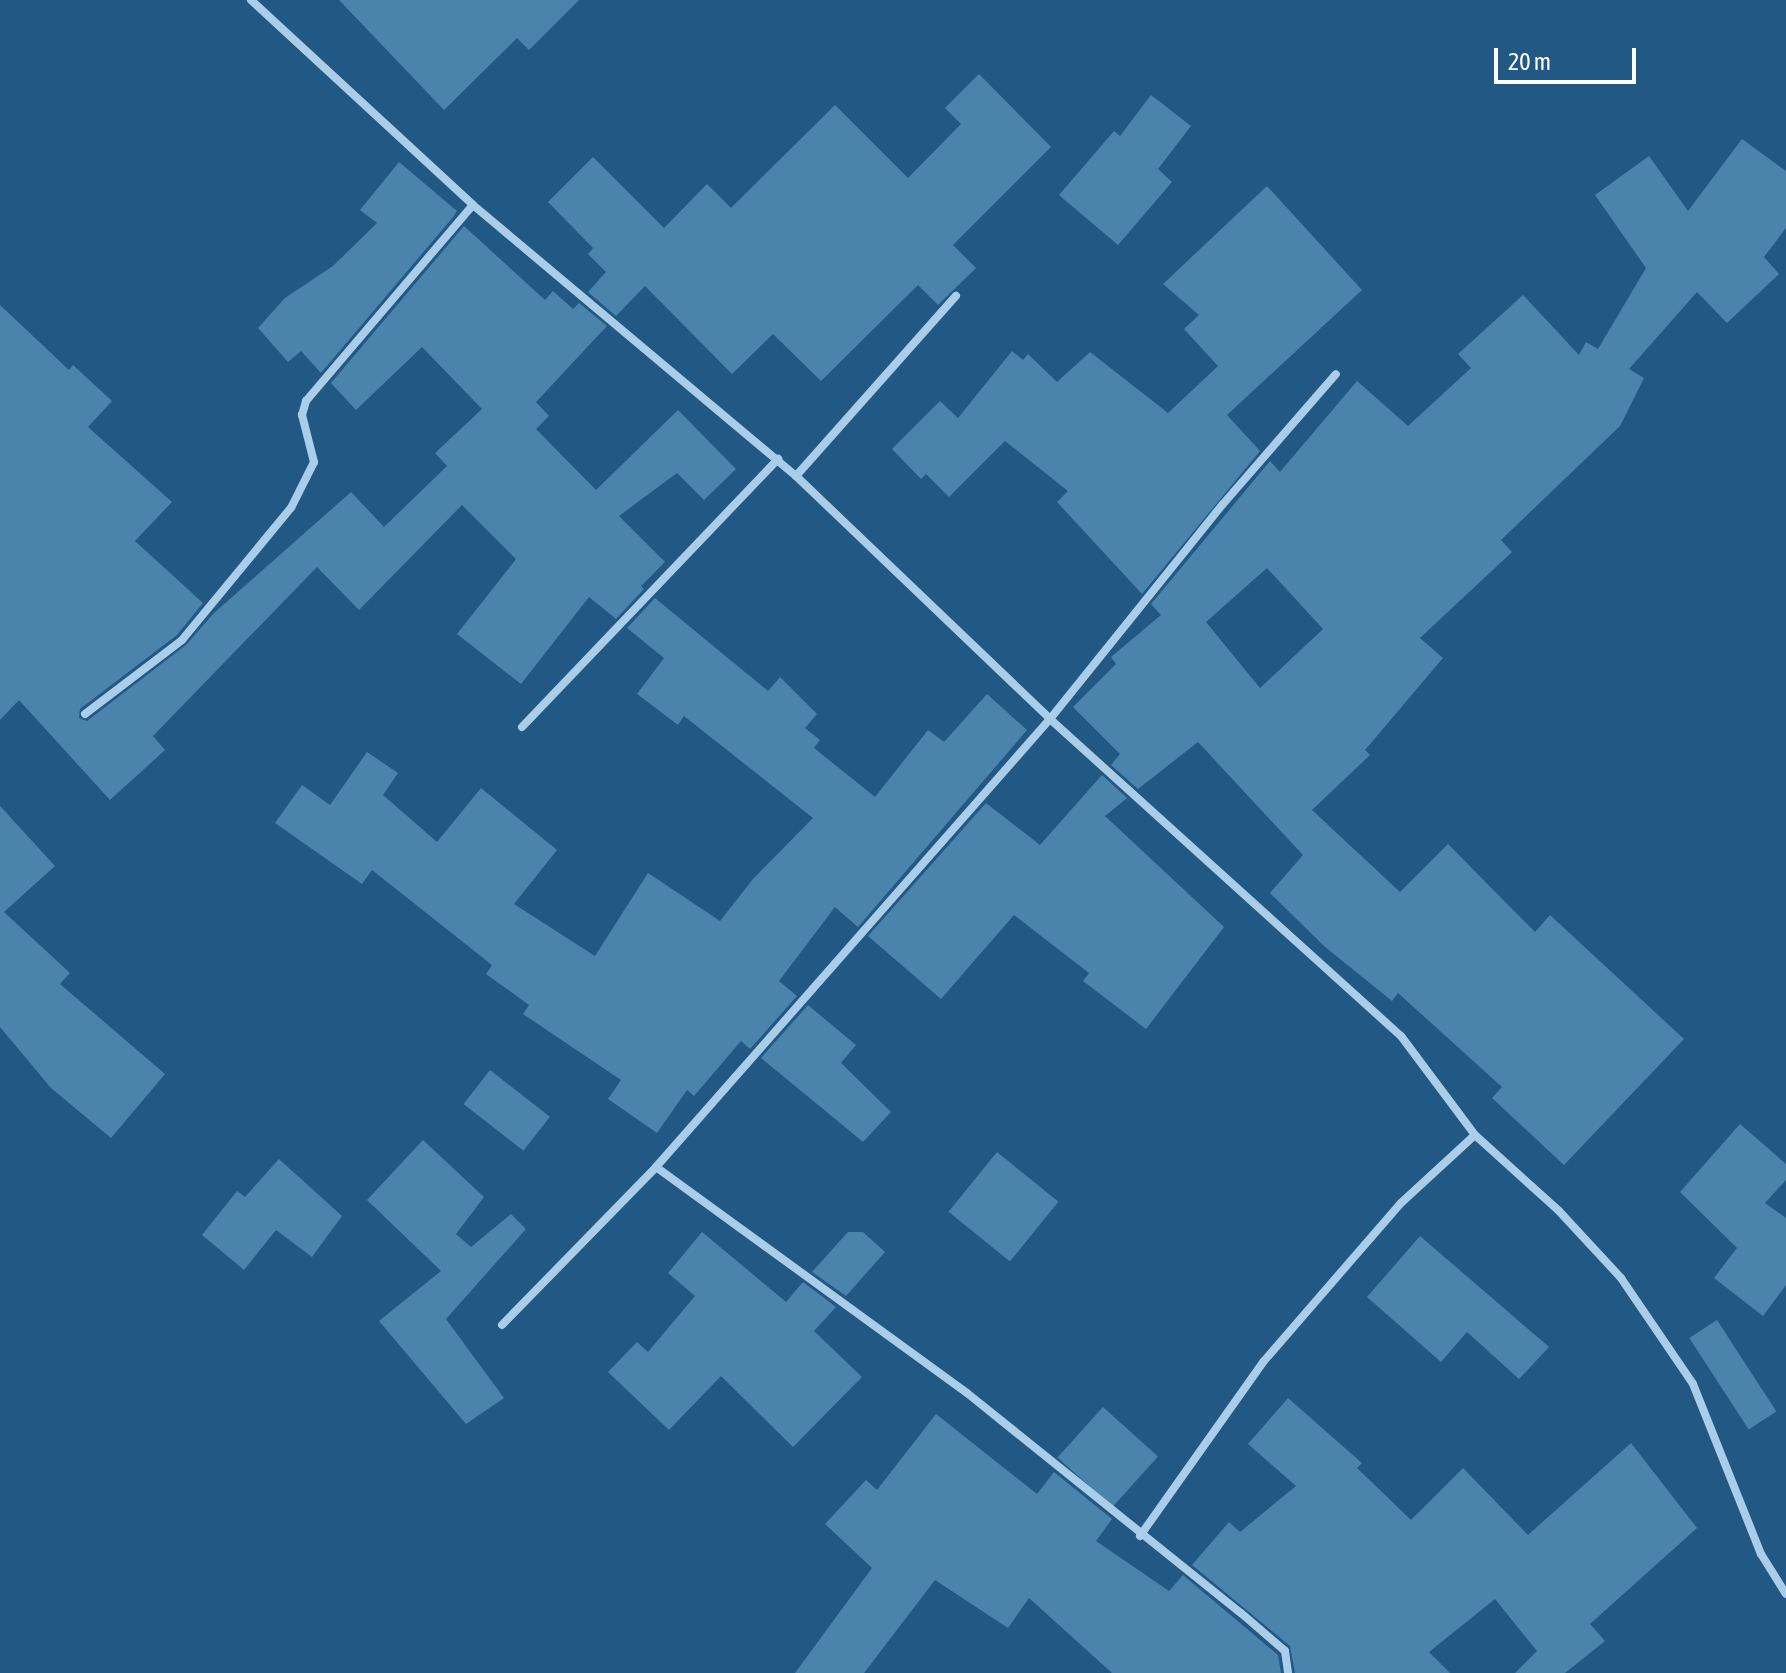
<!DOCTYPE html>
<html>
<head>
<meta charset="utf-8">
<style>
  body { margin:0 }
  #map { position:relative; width:1786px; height:1673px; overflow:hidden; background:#215984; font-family:"Asap Condensed",sans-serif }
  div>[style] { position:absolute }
  .building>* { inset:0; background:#4a83ac; transform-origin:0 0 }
  .minor>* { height:8px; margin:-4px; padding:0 4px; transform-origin:4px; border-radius:4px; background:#aacee9 }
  span { translate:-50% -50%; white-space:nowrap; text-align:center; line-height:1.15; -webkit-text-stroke:7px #215984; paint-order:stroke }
  .scale { position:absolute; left:1494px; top:48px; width:142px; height:36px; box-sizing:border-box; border:4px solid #fff; border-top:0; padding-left:10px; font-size:24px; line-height:28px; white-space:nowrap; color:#fff; -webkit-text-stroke:6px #215984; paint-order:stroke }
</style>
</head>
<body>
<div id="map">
  <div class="building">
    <i style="clip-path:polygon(339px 0,579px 0,529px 50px,517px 38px,444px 110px)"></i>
    <i style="clip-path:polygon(979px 74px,1051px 147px,953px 245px,976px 268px,938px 305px,918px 285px,821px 381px,773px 334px,732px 374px,645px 286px,616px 316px,588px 292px,606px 272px,588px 254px,593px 248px,548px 202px,593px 157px,664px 228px,707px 184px,731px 208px,835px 105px,908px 178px,961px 124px,945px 108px)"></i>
    <i style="clip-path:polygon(1151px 95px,1191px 126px,1158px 169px,1172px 182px,1118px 245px,1059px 195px,1114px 131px,1120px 136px)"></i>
    <i style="clip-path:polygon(evenodd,1742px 139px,1786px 171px,1786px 228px,1764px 257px,1779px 274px,1727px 323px,1697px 292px,1629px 369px,1644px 378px,1620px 426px,1501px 540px,1512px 552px,1420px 638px,1443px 658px,1365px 750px,1370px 755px,1312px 810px,1400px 892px,1448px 844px,1535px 932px,1550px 915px,1684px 1039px,1564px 1165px,1492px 1098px,1502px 1087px,1398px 993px,1392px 1001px,1324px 946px,1270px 893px,1303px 855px,1198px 742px,1138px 789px,1111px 765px,1120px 754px,1073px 707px,1116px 664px,1111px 657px,1161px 615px,1151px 604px,1270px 461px,1280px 472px,1357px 381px,1408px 426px,1471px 368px,1458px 354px,1523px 295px,1579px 355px,1586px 342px,1598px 349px,1646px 268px,1595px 195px,1649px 156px,1688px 211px,1742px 139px,1267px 568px,1323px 629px,1260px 688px,1206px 622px,1267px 568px)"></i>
    <i style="clip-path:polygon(399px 162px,457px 211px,454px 216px,321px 373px,301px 351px,288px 362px,258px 328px,285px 298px,333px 266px,377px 223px,360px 210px)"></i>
    <i style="clip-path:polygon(1267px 186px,1362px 290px,1227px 415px,1260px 451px,1142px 594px,1057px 502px,1068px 491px,1005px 441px,949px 497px,926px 474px,921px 479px,892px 449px,940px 401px,958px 418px,1012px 351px,1023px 360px,1028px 354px,1057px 382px,1090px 352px,1168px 413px,1218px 366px,1184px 329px,1199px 315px,1163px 284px)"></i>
    <i style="clip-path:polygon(464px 226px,545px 300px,553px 291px,573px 309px,579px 303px,607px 326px,536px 402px,549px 416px,536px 429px,596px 490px,678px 410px,736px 469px,704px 500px,677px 473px,619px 516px,665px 562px,641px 586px,644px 589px,616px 619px,589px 597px,521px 684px,457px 634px,516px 559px,462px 505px,359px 610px,317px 567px,153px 736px,165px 750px,110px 800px,19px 700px,0 720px,0 305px,69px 370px,73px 365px,112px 401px,88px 427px,172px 502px,135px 541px,203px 603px,177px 635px,80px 709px,79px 718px,87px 721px,186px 645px,214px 613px,351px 492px,384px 527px,447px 466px,435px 453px,482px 409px,422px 347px,356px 410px,331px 383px)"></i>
    <i style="clip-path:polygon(655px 598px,768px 691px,780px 677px,817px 714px,805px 728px,820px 740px,814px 748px,875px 797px,928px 730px,944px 742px,987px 694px,1027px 730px,858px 927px,835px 907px,779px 981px,797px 996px,750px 1049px,741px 1041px,694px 1096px,687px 1090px,657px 1133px,608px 1099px,621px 1080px,523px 1014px,529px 1005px,486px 974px,492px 965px,372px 870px,362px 884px,275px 823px,302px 785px,330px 805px,367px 752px,398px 773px,383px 795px,437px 842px,481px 788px,557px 850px,514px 904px,595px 956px,648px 873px,720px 921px,753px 879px,813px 818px,684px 716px,678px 725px,637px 694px,664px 658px,627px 628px)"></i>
    <i style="clip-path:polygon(1102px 775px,1127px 798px,1105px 816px,1224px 927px,1146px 1029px,1083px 981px,1089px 973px,1014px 915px,941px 999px,868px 936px,986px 803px,1040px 845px)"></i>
    <i style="clip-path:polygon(0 806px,55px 866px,4px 912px,70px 973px,60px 984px,165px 1074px,111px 1138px,51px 1088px,0 1027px)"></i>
    <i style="clip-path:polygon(808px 1005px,856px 1045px,841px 1063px,891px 1112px,863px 1142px,761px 1058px)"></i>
    <i style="left:490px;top:1070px;width:76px;height:43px;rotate:38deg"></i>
    <i style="clip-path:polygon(1740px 1124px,1786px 1164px,1786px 1180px,1765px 1203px,1786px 1218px,1786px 1285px,1763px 1316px,1714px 1278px,1737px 1248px,1680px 1192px)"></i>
    <i style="clip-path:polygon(423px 1140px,484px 1197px,456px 1234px,471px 1247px,511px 1214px,526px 1229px,446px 1319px,504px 1398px,466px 1424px,379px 1321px,441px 1271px,367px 1200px)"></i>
    <i style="left:997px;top:1152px;width:79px;height:77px;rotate:39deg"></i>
    <i style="clip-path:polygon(279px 1159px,342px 1216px,312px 1257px,276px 1230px,244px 1270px,202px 1235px,237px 1191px,245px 1197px)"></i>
    <i style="clip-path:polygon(702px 1232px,786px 1302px,803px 1282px,836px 1307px,814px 1331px,862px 1377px,793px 1447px,721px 1376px,669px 1430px,608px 1372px,637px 1342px,648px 1352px,695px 1296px,668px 1273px)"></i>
    <i style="clip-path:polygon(848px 1232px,863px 1232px,885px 1252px,846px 1296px,812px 1272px)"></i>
    <i style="clip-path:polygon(1420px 1236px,1549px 1347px,1519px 1379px,1467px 1332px,1441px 1362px,1367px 1297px)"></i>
    <i style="left:1717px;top:1320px;width:109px;height:33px;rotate:57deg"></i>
    <i style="clip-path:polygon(1288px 1398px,1362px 1463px,1357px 1468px,1411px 1520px,1463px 1468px,1528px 1535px,1631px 1443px,1697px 1528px,1590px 1624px,1605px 1641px,1565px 1673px,1515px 1673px,1537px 1651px,1495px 1599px,1429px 1652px,1450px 1673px,1295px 1673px,1290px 1646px,1192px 1565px,1229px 1522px,1240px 1532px,1296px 1486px,1248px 1444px)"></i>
    <i style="left:1103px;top:1407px;width:74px;height:68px;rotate:42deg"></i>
    <i style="clip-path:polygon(936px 1414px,1037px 1494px,1054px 1472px,1112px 1519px,1096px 1541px,1169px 1591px,1183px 1575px,1278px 1655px,1281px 1673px,1112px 1673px,1029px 1598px,1008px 1628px,935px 1580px,864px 1673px,795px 1673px,872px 1568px,825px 1524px,866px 1480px,877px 1490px)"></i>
  </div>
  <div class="minor">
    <i style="left:251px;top:0;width:302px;rotate:42.7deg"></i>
    <i style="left:473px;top:205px;width:422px;rotate:40deg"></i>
    <i style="left:796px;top:476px;width:352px;rotate:43.7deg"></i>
    <i style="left:1050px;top:719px;width:473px;rotate:42.1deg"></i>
    <i style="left:1401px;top:1036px;width:124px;rotate:53.2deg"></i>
    <i style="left:1475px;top:1135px;width:113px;rotate:42.1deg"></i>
    <i style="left:1559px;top:1211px;width:91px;rotate:47.2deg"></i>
    <i style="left:1621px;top:1278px;width:128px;rotate:55.8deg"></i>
    <i style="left:1693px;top:1384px;width:183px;rotate:68.2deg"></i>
    <i style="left:1761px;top:1554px;width:47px;rotate:58deg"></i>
    <i style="left:796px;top:476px;width:241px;rotate:-48.4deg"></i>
    <i style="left:85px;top:714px;width:122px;rotate:-37.3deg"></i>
    <i style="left:182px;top:640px;width:171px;rotate:-50.5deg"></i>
    <i style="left:291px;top:508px;width:51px;rotate:-63.4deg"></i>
    <i style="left:314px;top:462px;width:49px;rotate:-104.3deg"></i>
    <i style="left:302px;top:415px;width:15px;rotate:-74deg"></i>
    <i style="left:306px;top:401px;width:257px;rotate:-49.6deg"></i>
    <i style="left:522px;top:727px;width:371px;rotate:-46.3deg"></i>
    <i style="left:656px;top:1167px;width:384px;rotate:36deg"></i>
    <i style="left:967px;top:1393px;width:351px;rotate:38.8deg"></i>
    <i style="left:1241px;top:1613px;width:58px;rotate:40.8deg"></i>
    <i style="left:1285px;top:1651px;width:22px;rotate:82deg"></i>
    <i style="left:502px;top:1325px;width:221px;rotate:-45.7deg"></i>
    <i style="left:656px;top:1167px;width:597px;rotate:-48.67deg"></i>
    <i style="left:1050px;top:719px;width:276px;rotate:-51.2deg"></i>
    <i style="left:1223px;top:504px;width:172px;rotate:-49deg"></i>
    <i style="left:1140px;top:1536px;width:214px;rotate:-54.7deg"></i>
    <i style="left:1264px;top:1361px;width:209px;rotate:-49.1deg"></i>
    <i style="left:1401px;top:1203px;width:100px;rotate:-42.6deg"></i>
  </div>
  <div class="scale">20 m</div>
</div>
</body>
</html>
